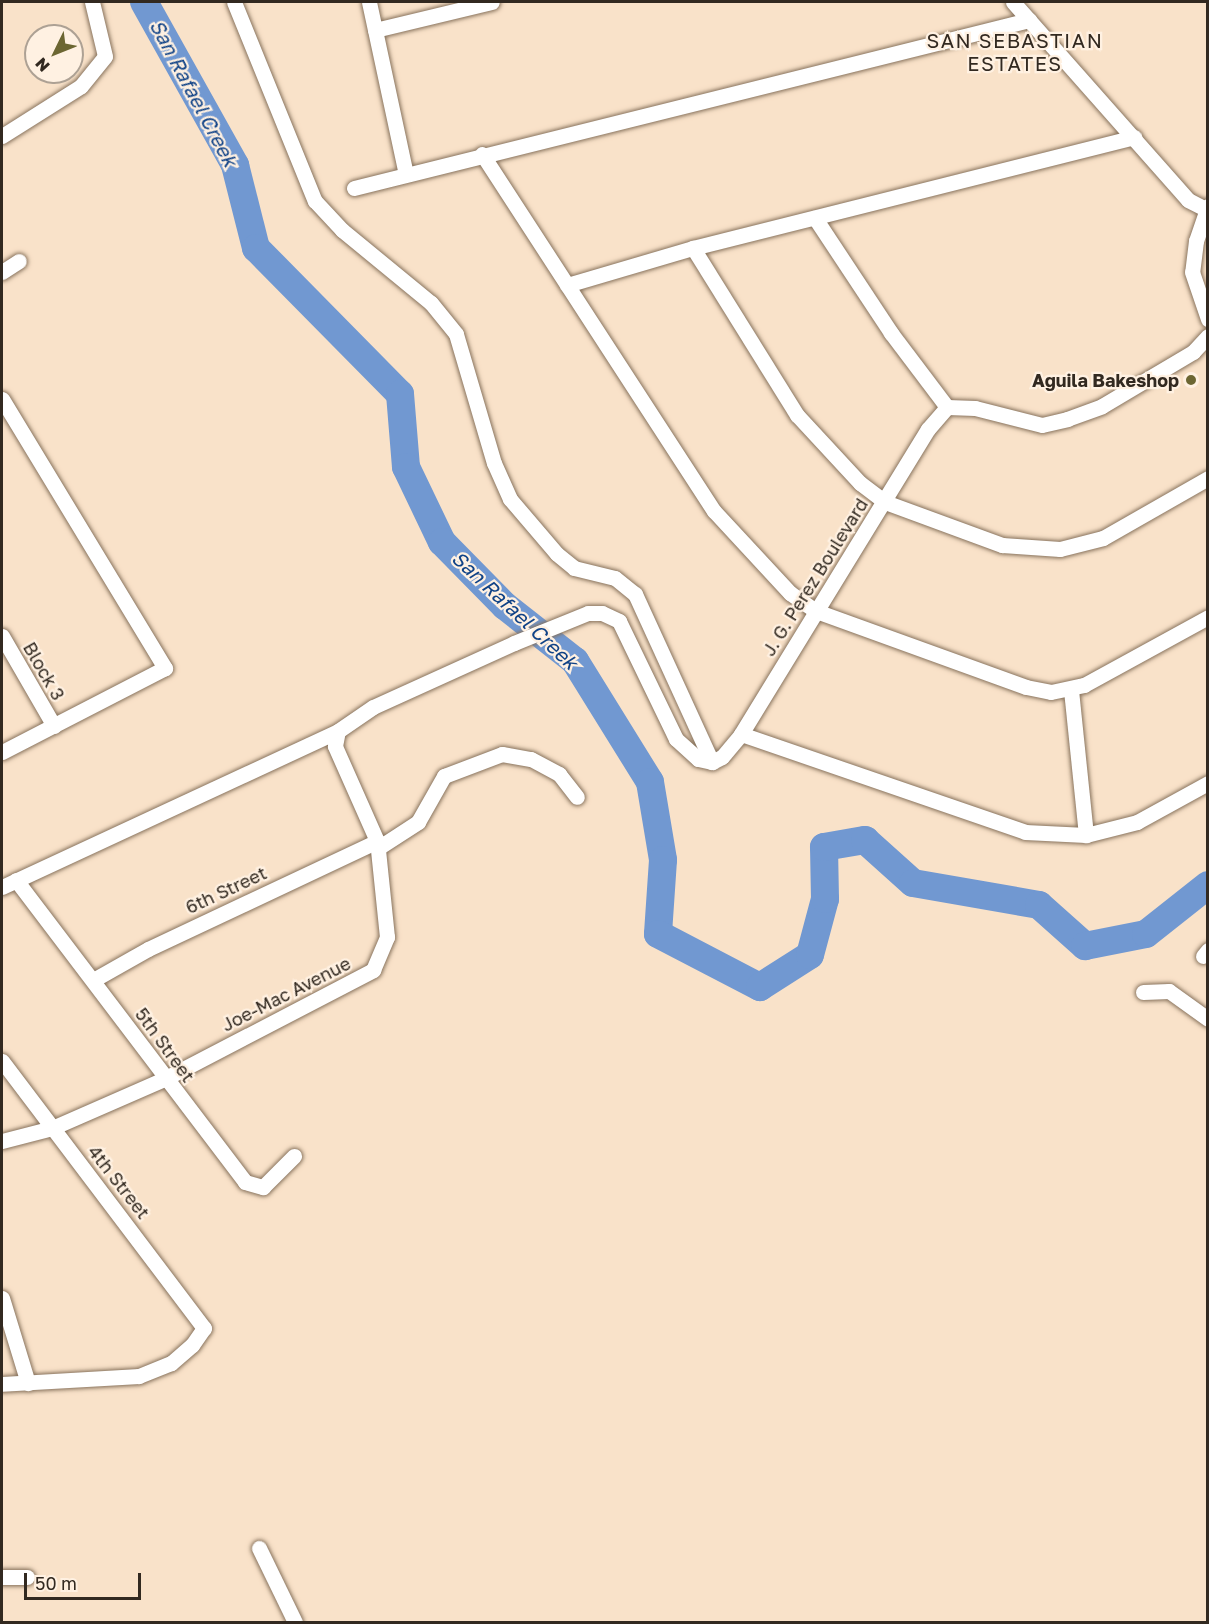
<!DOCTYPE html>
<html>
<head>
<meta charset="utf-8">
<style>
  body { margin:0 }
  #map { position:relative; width:1209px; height:1624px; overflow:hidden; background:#f9e2c9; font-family:"Golos Text",sans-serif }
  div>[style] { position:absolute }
  .river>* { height:28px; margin:-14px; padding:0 14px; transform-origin:14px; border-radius:14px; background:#7198d1 }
  .roads { filter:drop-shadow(0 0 2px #88735d) drop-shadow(0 0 2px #88735d) }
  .minor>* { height:15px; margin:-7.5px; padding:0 7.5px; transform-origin:7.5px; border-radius:7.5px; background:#fff }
  .dots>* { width:16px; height:16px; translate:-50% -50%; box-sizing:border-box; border:3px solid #fff1e2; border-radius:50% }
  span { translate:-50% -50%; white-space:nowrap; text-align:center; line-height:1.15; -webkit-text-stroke:4.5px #fff1e2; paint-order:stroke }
  .poi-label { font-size:18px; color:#322920; font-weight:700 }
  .right { translate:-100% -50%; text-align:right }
  .street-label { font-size:18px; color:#322920 }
  .neighbourhood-label { font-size:20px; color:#322920; letter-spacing:1.5px }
  .water-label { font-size:20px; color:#114387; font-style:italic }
  .frame { position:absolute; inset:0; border:3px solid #322920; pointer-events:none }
  .north { position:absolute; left:24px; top:24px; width:60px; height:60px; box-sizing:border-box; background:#fff1e2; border:2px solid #ada194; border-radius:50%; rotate:227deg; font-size:16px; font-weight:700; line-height:24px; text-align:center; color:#322920 }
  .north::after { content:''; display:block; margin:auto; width:21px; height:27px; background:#6c6632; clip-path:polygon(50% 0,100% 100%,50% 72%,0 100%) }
  .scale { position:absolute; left:24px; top:1573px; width:117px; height:27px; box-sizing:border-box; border:3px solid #322920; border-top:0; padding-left:8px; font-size:18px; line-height:21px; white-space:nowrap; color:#322920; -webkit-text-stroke:4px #fff1e2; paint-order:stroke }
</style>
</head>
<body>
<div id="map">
  <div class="river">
    <i style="left:144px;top:2px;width:187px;rotate:60.8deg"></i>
    <i style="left:235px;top:165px;width:86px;rotate:75.8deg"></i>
    <i style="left:256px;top:248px;width:205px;rotate:45.4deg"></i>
    <i style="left:400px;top:394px;width:73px;rotate:85.3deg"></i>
    <i style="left:406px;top:467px;width:83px;rotate:64.4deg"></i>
    <i style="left:442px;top:542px;width:90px;rotate:45.5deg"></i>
    <i style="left:505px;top:606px;width:89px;rotate:38.2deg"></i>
    <i style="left:575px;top:661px;width:142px;rotate:58.2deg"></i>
    <i style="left:650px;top:782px;width:79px;rotate:80.5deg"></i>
    <i style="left:663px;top:860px;width:74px;rotate:93.9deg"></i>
    <i style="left:658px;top:934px;width:115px;rotate:27.5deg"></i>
    <i style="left:760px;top:987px;width:59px;rotate:-32.6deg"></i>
    <i style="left:810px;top:955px;width:58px;rotate:-75deg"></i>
    <i style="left:825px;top:899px;width:52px;rotate:-91.1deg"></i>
    <i style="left:824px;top:847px;width:42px;rotate:-9.7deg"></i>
    <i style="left:865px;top:840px;width:64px;rotate:41.9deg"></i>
    <i style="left:913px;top:883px;width:128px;rotate:9.9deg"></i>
    <i style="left:1039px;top:905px;width:62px;rotate:41.7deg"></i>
    <i style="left:1085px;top:946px;width:62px;rotate:-11.1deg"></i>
    <i style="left:1146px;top:934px;width:79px;rotate:-38.3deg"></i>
  </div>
  <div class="roads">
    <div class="minor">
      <i style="left:234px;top:2px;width:215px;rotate:67.9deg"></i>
      <i style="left:315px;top:201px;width:40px;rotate:47deg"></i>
      <i style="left:342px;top:230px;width:115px;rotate:39.4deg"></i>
      <i style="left:431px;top:303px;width:40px;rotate:51deg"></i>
      <i style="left:456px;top:334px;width:134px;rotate:73.6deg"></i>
      <i style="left:494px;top:463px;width:39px;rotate:66deg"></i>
      <i style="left:510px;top:499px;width:72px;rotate:49.5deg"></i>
      <i style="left:557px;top:554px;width:22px;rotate:39deg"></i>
      <i style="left:574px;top:568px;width:42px;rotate:13.7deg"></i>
      <i style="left:615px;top:578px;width:26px;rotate:39deg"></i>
      <i style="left:635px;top:594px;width:185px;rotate:65.4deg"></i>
      <i style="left:369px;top:2px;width:176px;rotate:77.9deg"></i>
      <i style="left:1013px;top:2px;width:264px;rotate:48.5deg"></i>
      <i style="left:1188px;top:200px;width:20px;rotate:27deg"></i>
      <i style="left:375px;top:30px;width:120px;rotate:-13.5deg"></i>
      <i style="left:2px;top:136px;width:93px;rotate:-32.3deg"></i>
      <i style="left:81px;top:86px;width:38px;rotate:-51deg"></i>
      <i style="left:105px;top:56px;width:56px;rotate:-103.5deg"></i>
      <i style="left:482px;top:154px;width:426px;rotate:57deg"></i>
      <i style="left:714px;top:511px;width:112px;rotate:47.2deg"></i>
      <i style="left:790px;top:593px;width:32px;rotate:35deg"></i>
      <i style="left:816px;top:611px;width:223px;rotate:19.9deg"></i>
      <i style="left:1026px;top:687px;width:25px;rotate:11deg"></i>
      <i style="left:1051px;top:692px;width:34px;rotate:-12deg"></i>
      <i style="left:1084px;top:685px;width:141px;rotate:-28.7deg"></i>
      <i style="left:354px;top:188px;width:696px;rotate:-13.98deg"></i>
      <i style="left:1208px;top:206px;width:37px;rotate:109deg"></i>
      <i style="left:1196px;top:241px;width:31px;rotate:97deg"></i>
      <i style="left:1192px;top:272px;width:50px;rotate:71.2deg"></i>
      <i style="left:815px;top:218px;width:138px;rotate:56.5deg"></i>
      <i style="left:891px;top:333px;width:93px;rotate:52.9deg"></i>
      <i style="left:693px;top:248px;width:197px;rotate:58.1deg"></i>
      <i style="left:797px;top:415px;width:93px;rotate:47.2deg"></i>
      <i style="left:860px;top:483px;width:31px;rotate:37deg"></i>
      <i style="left:885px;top:502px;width:125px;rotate:20.2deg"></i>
      <i style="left:1002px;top:545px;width:58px;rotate:3.9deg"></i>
      <i style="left:1060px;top:549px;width:44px;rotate:-14.3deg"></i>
      <i style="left:1103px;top:538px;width:121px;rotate:-29.7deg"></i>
      <i style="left:2px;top:272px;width:20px;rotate:-33deg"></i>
      <i style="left:567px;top:285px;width:131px;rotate:-16.4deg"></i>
      <i style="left:693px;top:248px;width:455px;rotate:-14.1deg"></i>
      <i style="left:2px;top:399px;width:315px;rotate:58.8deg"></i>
      <i style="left:165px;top:668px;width:183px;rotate:152.7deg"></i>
      <i style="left:2px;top:636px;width:104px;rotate:60deg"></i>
      <i style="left:1071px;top:690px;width:146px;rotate:84.1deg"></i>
      <i style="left:741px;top:734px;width:300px;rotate:19deg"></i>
      <i style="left:1025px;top:832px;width:61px;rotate:2.8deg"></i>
      <i style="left:1086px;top:835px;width:53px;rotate:-14.3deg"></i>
      <i style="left:1137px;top:822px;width:81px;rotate:-28.8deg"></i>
      <i style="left:378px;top:848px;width:48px;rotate:-33deg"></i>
      <i style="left:418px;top:822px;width:53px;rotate:-60.5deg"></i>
      <i style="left:444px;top:776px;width:62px;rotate:-20.8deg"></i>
      <i style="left:502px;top:754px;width:29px;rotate:10deg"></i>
      <i style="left:531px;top:759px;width:32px;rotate:28deg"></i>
      <i style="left:559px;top:774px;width:29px;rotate:52deg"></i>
      <i style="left:16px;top:880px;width:379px;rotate:52.8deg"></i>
      <i style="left:245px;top:1182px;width:19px;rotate:16deg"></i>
      <i style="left:263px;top:1187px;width:44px;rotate:-45deg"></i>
      <i style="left:2px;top:887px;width:370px;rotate:-24.9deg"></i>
      <i style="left:1203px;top:956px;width:8px;rotate:-50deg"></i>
      <i style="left:95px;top:979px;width:61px;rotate:-29.5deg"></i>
      <i style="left:148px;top:949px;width:253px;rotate:-25.2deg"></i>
      <i style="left:1143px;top:992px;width:26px;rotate:-2deg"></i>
      <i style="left:1169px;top:991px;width:48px;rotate:35.7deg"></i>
      <i style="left:2px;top:1061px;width:335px;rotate:52.9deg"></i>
      <i style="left:204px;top:1328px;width:21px;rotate:125deg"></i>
      <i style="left:192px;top:1345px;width:28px;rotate:139deg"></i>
      <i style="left:171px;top:1363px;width:35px;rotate:158deg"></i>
      <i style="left:139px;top:1376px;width:137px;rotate:176.7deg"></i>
      <i style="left:2px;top:1141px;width:52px;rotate:-14.6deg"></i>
      <i style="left:52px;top:1128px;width:122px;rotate:-23.6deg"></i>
      <i style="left:164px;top:1079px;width:236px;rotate:-27.5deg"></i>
      <i style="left:373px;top:970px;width:36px;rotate:-67deg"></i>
      <i style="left:387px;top:937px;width:97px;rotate:-95.9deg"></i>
      <i style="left:377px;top:841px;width:104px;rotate:-113.9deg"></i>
      <i style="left:335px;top:746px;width:15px;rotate:-79deg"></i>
      <i style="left:338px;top:731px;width:42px;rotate:-34.4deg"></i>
      <i style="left:373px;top:707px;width:155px;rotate:-24.4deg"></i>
      <i style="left:514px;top:643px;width:80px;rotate:-22.1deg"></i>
      <i style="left:588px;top:613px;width:14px"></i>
      <i style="left:602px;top:613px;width:19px;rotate:25deg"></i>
      <i style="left:619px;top:621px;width:131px;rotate:64.2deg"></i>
      <i style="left:676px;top:739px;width:30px;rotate:42deg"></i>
      <i style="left:698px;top:759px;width:14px;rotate:12deg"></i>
      <i style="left:712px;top:762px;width:11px;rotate:-27deg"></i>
      <i style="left:722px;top:757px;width:30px;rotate:-50deg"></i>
      <i style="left:741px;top:734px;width:358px;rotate:-58.5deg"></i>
      <i style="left:928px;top:429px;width:29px;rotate:-49deg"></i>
      <i style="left:947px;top:407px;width:28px;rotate:2deg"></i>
      <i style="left:975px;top:408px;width:69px;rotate:14.2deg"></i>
      <i style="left:1042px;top:425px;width:26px;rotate:-13deg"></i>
      <i style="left:1067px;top:419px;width:37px;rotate:-20deg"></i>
      <i style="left:1102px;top:406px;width:106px;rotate:-30.7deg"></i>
      <i style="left:1193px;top:352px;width:22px;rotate:-47deg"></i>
      <i style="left:2px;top:1298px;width:89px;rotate:73deg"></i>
      <i style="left:259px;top:1548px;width:82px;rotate:64.1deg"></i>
      <i style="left:2px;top:1577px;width:25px"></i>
    </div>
  </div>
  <div class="dots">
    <i style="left:1191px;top:380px;background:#6c6632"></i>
  </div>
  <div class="poi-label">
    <span class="right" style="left:1179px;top:380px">Aguila Bakeshop</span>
  </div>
  <div class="street-label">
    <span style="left:815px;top:577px;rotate:-58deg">J. G. Perez Boulevard</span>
    <span style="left:44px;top:671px;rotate:60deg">Block 3</span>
    <span style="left:226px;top:890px;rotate:-25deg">6th Street</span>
    <span style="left:286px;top:994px;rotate:-27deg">Joe-Mac Avenue</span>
    <span style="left:165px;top:1045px;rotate:54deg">5th Street</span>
    <span style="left:119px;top:1182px;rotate:52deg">4th Street</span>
  </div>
  <div class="neighbourhood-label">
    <span style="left:1015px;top:52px">SAN SEBASTIAN<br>ESTATES</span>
  </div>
  <div class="water-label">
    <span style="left:194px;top:93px;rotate:62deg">San Rafael Creek</span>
    <span style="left:515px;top:610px;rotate:43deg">San Rafael Creek</span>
  </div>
  <div class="frame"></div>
  <div class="north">N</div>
  <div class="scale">50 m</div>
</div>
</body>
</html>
